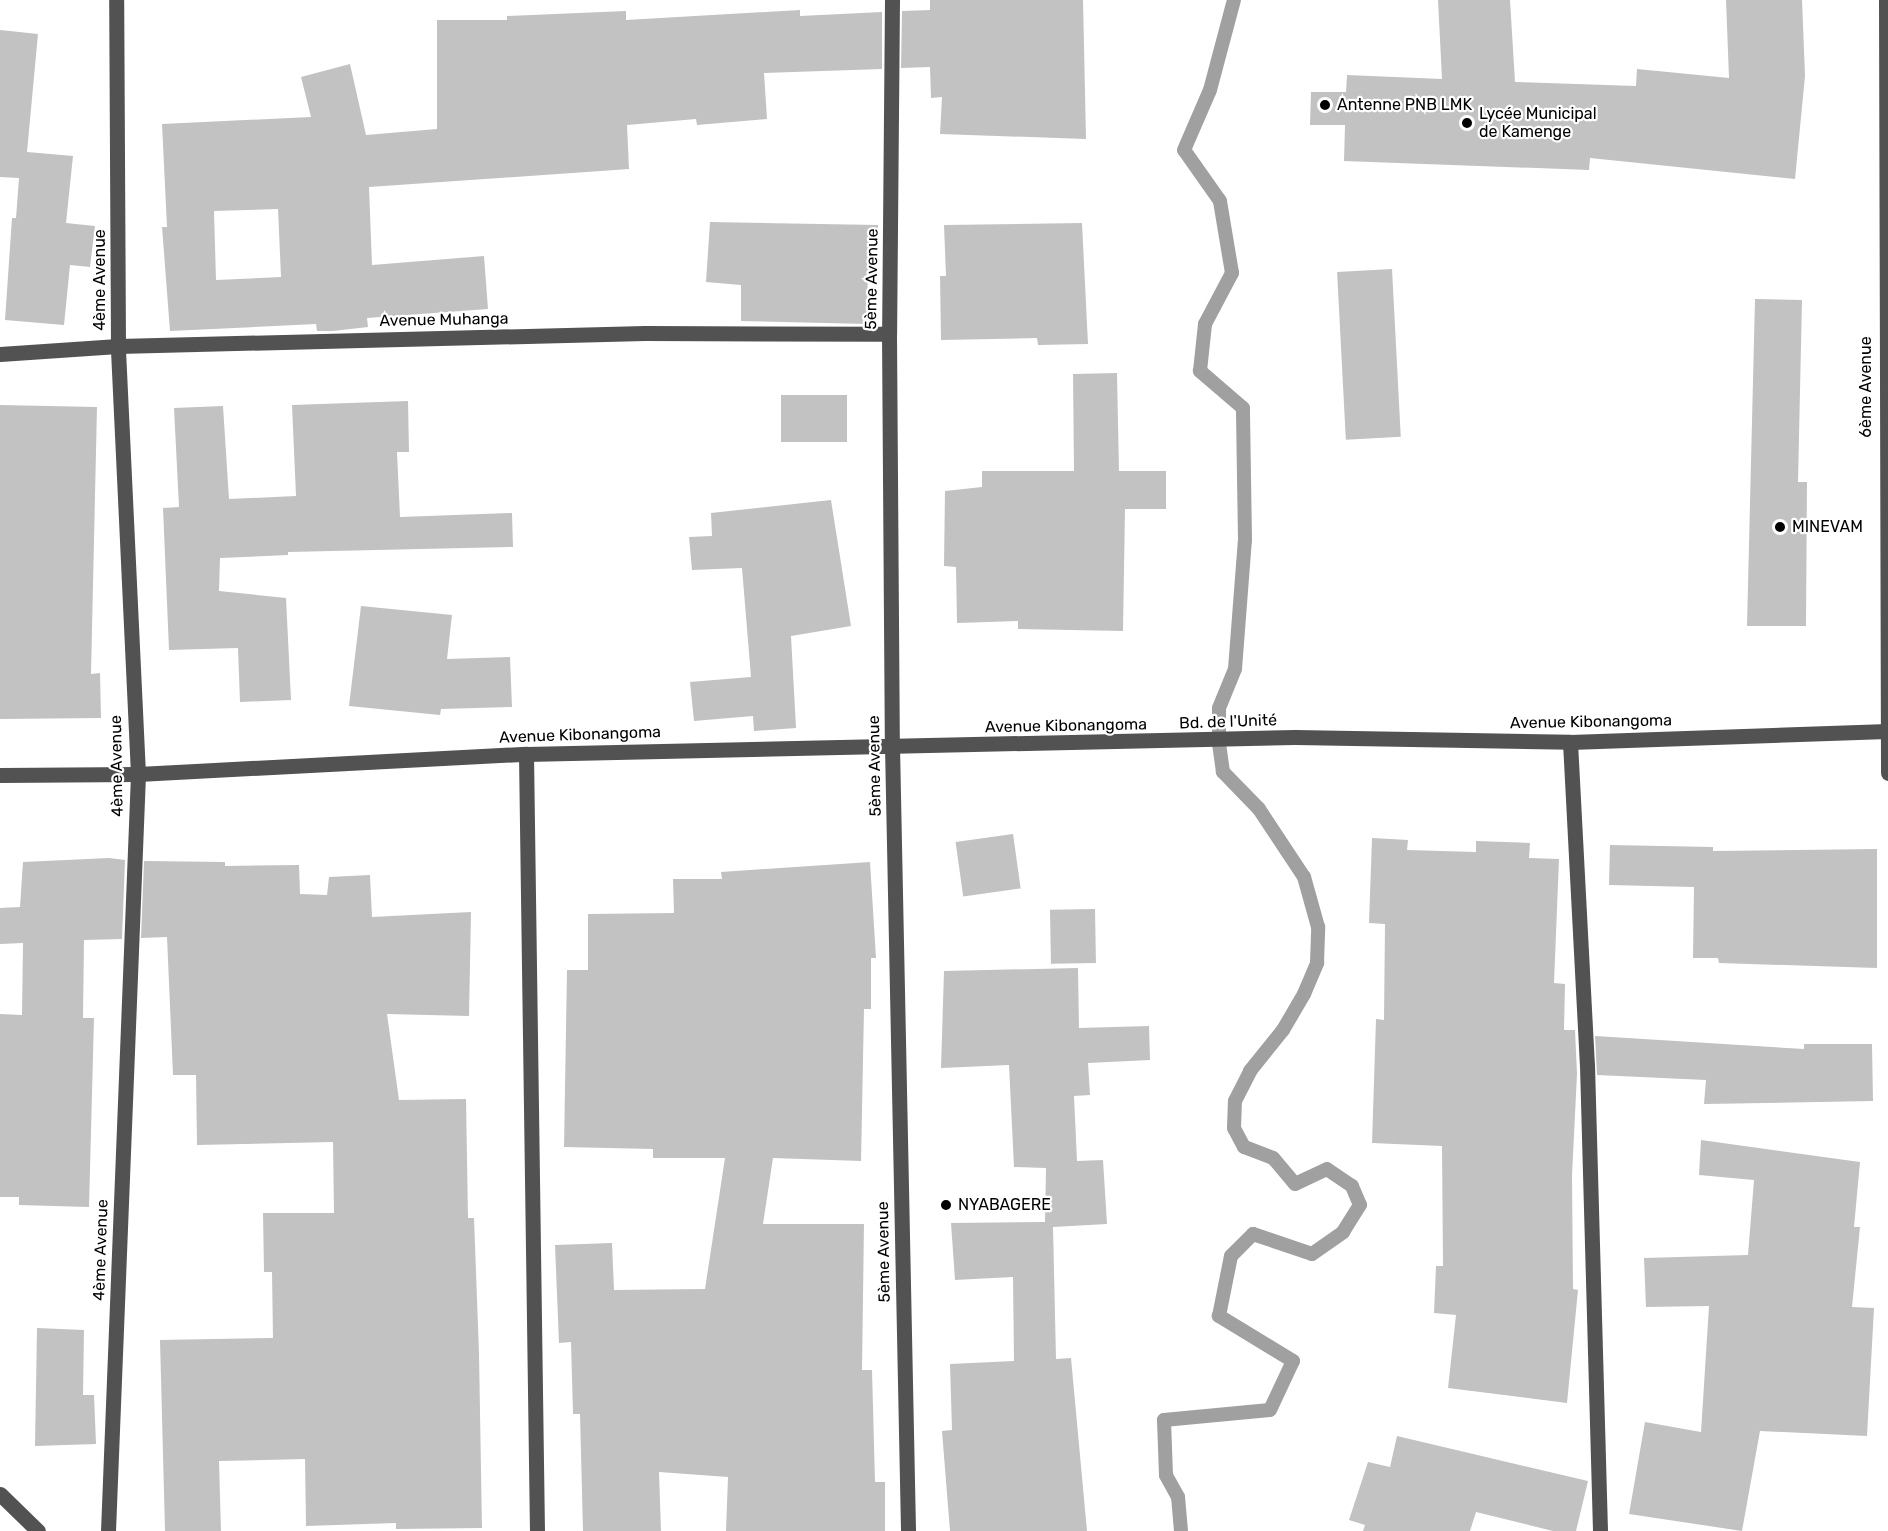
<!DOCTYPE html>
<html>
<head>
<meta charset="utf-8">
<style>
  body { margin:0 }
  #map { position:relative; width:1888px; height:1531px; overflow:hidden; background:#fff; font-family:Rubik,sans-serif }
  div>[style] { position:absolute }
  .stream>* { height:14px; margin:-7px; padding:0 7px; transform-origin:7px; border-radius:7px; background:#a0a0a0 }
  .building>* { inset:0; background:#c2c2c2; transform-origin:0 0 }
  .minor>* { height:15px; margin:-7.5px; padding:0 7.5px; transform-origin:7.5px; border-radius:7.5px; background:#525252 }
  .dots>* { width:16px; height:16px; translate:-50% -50%; box-sizing:border-box; border:3px solid #fff; border-radius:50% }
  span { translate:-50% -50%; white-space:nowrap; text-align:center; line-height:1.15; -webkit-text-stroke:4.5px #fff; paint-order:stroke }
  .poi-label { font-size:16px; color:#000 }
  .left { translate:0 -50%; text-align:left }
  .street-label { font-size:16px; color:#000 }
</style>
</head>
<body>
<div id="map">
  <div class="stream">
    <i style="left:1181px;top:1531px;width:34px;rotate:-95deg"></i>
    <i style="left:1178px;top:1497px;width:25px;rotate:-119deg"></i>
    <i style="left:1166px;top:1475px;width:55px;rotate:-92.1deg"></i>
    <i style="left:1164px;top:1420px;width:106px;rotate:-5.4deg"></i>
    <i style="left:1270px;top:1410px;width:54px;rotate:-64.9deg"></i>
    <i style="left:1293px;top:1361px;width:87px;rotate:-148.7deg"></i>
    <i style="left:1219px;top:1316px;width:61px;rotate:-78.7deg"></i>
    <i style="left:1231px;top:1256px;width:31px;rotate:-45deg"></i>
    <i style="left:1253px;top:1234px;width:62px;rotate:18.7deg"></i>
    <i style="left:1312px;top:1254px;width:38px;rotate:-35deg"></i>
    <i style="left:1343px;top:1232px;width:32px;rotate:-58deg"></i>
    <i style="left:1360px;top:1205px;width:21px;rotate:-113deg"></i>
    <i style="left:1352px;top:1186px;width:30px;rotate:-146deg"></i>
    <i style="left:1327px;top:1169px;width:35px;rotate:155deg"></i>
    <i style="left:1295px;top:1184px;width:34px;rotate:-130deg"></i>
    <i style="left:1273px;top:1158px;width:31px;rotate:-159deg"></i>
    <i style="left:1244px;top:1147px;width:21px;rotate:-118deg"></i>
    <i style="left:1234px;top:1128px;width:27px;rotate:-88deg"></i>
    <i style="left:1235px;top:1101px;width:34px;rotate:-63deg"></i>
    <i style="left:1250px;top:1071px;width:53px;rotate:-51.2deg"></i>
    <i style="left:1283px;top:1030px;width:42px;rotate:-59.7deg"></i>
    <i style="left:1304px;top:994px;width:34px;rotate:-67deg"></i>
    <i style="left:1317px;top:963px;width:36px;rotate:-88deg"></i>
    <i style="left:1318px;top:927px;width:52px;rotate:-105.6deg"></i>
    <i style="left:1304px;top:877px;width:82px;rotate:-123.5deg"></i>
    <i style="left:1259px;top:809px;width:52px;rotate:-134.2deg"></i>
    <i style="left:1223px;top:772px;width:28px;rotate:-98deg"></i>
    <i style="left:1219px;top:744px;width:36px;rotate:-90deg"></i>
    <i style="left:1219px;top:708px;width:42px;rotate:-67.7deg"></i>
    <i style="left:1235px;top:669px;width:129px;rotate:-85.6deg"></i>
    <i style="left:1245px;top:540px;width:132px;rotate:-90.9deg"></i>
    <i style="left:1243px;top:408px;width:57px;rotate:-139.3deg"></i>
    <i style="left:1200px;top:371px;width:47px;rotate:-83.9deg"></i>
    <i style="left:1205px;top:324px;width:58px;rotate:-62.1deg"></i>
    <i style="left:1232px;top:273px;width:73px;rotate:-99.5deg"></i>
    <i style="left:1220px;top:201px;width:62px;rotate:-125.2deg"></i>
    <i style="left:1184px;top:150px;width:65px;rotate:-66.6deg"></i>
    <i style="left:1210px;top:90px;width:93px;rotate:-75.1deg"></i>
  </div>
  <div class="building">
    <i style="clip-path:polygon(930px 0,1083px 0,1086px 139px,940px 134px,942px 97px,931px 98px,930px 67px,901px 68px,902px 11px,930px 10px)"></i>
    <i style="clip-path:polygon(1438px 0,1510px 0,1515px 82px,1636px 86px,1637px 69px,1729px 78px,1726px 0,1802px 0,1805px 76px,1795px 179px,1590px 158px,1589px 170px,1344px 161px,1345px 125px,1310px 125px,1311px 92px,1346px 92px,1347px 75px,1442px 79px)"></i>
    <i style="clip-path:polygon(evenodd,800px 10px,800px 16px,882px 12px,882px 69px,764px 73px,767px 119px,697px 125px,696px 119px,627px 125px,629px 169px,369px 187px,372px 265px,484px 256px,488px 309px,367px 318px,368px 327px,333px 331px,317px 331px,316px 324px,170px 331px,162px 227px,167px 227px,162px 124px,311px 117px,301px 77px,350px 64px,366px 135px,437px 129px,437px 20px,507px 20px,507px 16px,626px 11px,626px 20px,800px 10px,278px 209px,281px 277px,216px 280px,214px 211px,278px 209px)"></i>
    <i style="clip-path:polygon(0 30px,38px 34px,27px 152px,73px 156px,66px 223px,95px 226px,90px 267px,70px 265px,64px 325px,5px 320px,12px 218px,16px 218px,19px 178px,0 177px)"></i>
    <i style="clip-path:polygon(710px 222px,878px 225px,878px 259px,868px 259px,867px 324px,741px 321px,741px 285px,706px 282px)"></i>
    <i style="clip-path:polygon(1082px 223px,1088px 344px,1038px 345px,1037px 338px,941px 340px,940px 276px,946px 276px,944px 225px)"></i>
    <i style="left:1392px;top:269px;width:168px;height:55px;rotate:87deg"></i>
    <i style="clip-path:polygon(1755px 299px,1802px 300px,1798px 482px,1807px 482px,1806px 626px,1747px 626px)"></i>
    <i style="clip-path:polygon(1117px 373px,1119px 471px,1166px 471px,1166px 509px,1125px 509px,1123px 631px,1018px 629px,1018px 621px,957px 623px,956px 567px,944px 566px,945px 491px,982px 487px,982px 471px,1074px 471px,1073px 374px)"></i>
    <i style="left:781px;top:395px;width:66px;height:47px"></i>
    <i style="clip-path:polygon(408px 401px,409px 452px,397px 452px,400px 517px,512px 513px,513px 547px,288px 552px,288px 555px,220px 558px,219px 591px,286px 598px,291px 700px,240px 702px,238px 648px,169px 650px,163px 508px,179px 507px,174px 408px,223px 406px,229px 499px,296px 496px,292px 405px)"></i>
    <i style="clip-path:polygon(0 405px,97px 407px,91px 674px,100px 673px,101px 718px,0 719px)"></i>
    <i style="clip-path:polygon(831px 500px,851px 626px,791px 636px,796px 728px,754px 731px,753px 716px,694px 721px,690px 682px,751px 677px,742px 568px,692px 570px,689px 537px,712px 536px,711px 513px)"></i>
    <i style="clip-path:polygon(361px 606px,452px 615px,447px 659px,510px 657px,512px 707px,441px 709px,440px 715px,349px 706px)"></i>
    <i style="left:1013px;top:834px;width:55px;height:58px;rotate:82deg"></i>
    <i style="clip-path:polygon(1372px 838px,1408px 840px,1407px 850px,1476px 852px,1476px 841px,1530px 843px,1529px 858px,1559px 859px,1554px 983px,1565px 984px,1564px 1030px,1575px 1030px,1577px 1074px,1572px 1176px,1573px 1289px,1578px 1290px,1567px 1403px,1448px 1388px,1456px 1315px,1434px 1313px,1436px 1266px,1443px 1266px,1442px 1146px,1372px 1143px,1376px 1019px,1384px 1020px,1385px 924px,1369px 923px)"></i>
    <i style="clip-path:polygon(1610px 845px,1713px 847px,1713px 851px,1877px 849px,1877px 968px,1719px 963px,1718px 958px,1693px 958px,1694px 887px,1609px 885px)"></i>
    <i style="clip-path:polygon(109px 858px,125px 860px,122px 939px,84px 940px,83px 1018px,94px 1018px,89px 1207px,19px 1205px,19px 1197px,0 1197px,0 1014px,22px 1015px,23px 943px,0 944px,0 908px,20px 907px,23px 862px)"></i>
    <i style="clip-path:polygon(144px 861px,225px 862px,225px 866px,299px 865px,300px 894px,327px 895px,329px 877px,370px 875px,372px 917px,471px 912px,469px 1016px,387px 1014px,399px 1100px,466px 1099px,468px 1218px,474px 1218px,479px 1353px,482px 1528px,396px 1529px,396px 1523px,306px 1526px,305px 1459px,219px 1461px,221px 1531px,165px 1531px,160px 1340px,273px 1338px,272px 1272px,264px 1272px,263px 1213px,334px 1213px,333px 1142px,197px 1145px,196px 1075px,173px 1075px,167px 937px,141px 938px)"></i>
    <i style="clip-path:polygon(870px 862px,876px 958px,871px 958px,871px 1009px,864px 1009px,861px 1161px,773px 1158px,763px 1224px,864px 1224px,862px 1370px,872px 1370px,875px 1482px,885px 1482px,885px 1531px,726px 1531px,728px 1477px,659px 1472px,661px 1531px,583px 1531px,580px 1414px,573px 1414px,571px 1342px,559px 1343px,555px 1245px,612px 1243px,614px 1290px,705px 1289px,725px 1158px,653px 1158px,653px 1149px,564px 1147px,567px 970px,588px 970px,588px 914px,674px 913px,673px 879px,722px 879px,721px 872px)"></i>
    <i style="left:1095px;top:909px;width:54px;height:45px;rotate:89deg"></i>
    <i style="clip-path:polygon(1078px 968px,1079px 1028px,1149px 1026px,1150px 1060px,1088px 1063px,1090px 1095px,1074px 1096px,1077px 1161px,1103px 1160px,1107px 1224px,1053px 1227px,1056px 1359px,1071px 1358px,1087px 1531px,950px 1531px,942px 1431px,952px 1430px,950px 1364px,1014px 1361px,1013px 1277px,955px 1280px,951px 1223px,1045px 1222px,1046px 1168px,1014px 1167px,1009px 1065px,941px 1068px,944px 971px)"></i>
    <i style="clip-path:polygon(1595px 1036px,1804px 1049px,1804px 1044px,1872px 1044px,1873px 1101px,1704px 1104px,1706px 1080px,1597px 1075px)"></i>
    <i style="clip-path:polygon(1701px 1140px,1860px 1162px,1854px 1227px,1860px 1227px,1852px 1307px,1874px 1308px,1867px 1436px,1760px 1431px,1742px 1531px,1629px 1514px,1645px 1422px,1701px 1432px,1709px 1306px,1646px 1307px,1644px 1258px,1748px 1255px,1754px 1180px,1699px 1175px)"></i>
    <i style="clip-path:polygon(37px 1328px,84px 1330px,83px 1395px,94px 1395px,96px 1444px,35px 1446px)"></i>
    <i style="clip-path:polygon(1397px 1436px,1588px 1481px,1576px 1531px,1553px 1531px,1476px 1512px,1470px 1531px,1363px 1531px,1365px 1525px,1349px 1520px,1368px 1462px,1390px 1467px)"></i>
  </div>
  <div class="minor">
    <i style="left:892px;top:0;width:334px;rotate:90.5deg"></i>
    <i style="left:889px;top:334px;width:412px;rotate:89.6deg"></i>
    <i style="left:892px;top:746px;width:785px;rotate:88.83deg"></i>
    <i style="left:1886px;top:0;width:773px;rotate:89.85deg"></i>
    <i style="left:0;top:354px;width:118px;rotate:-3.9deg"></i>
    <i style="left:118px;top:346px;width:527px;rotate:-1.41deg"></i>
    <i style="left:645px;top:333px;width:244px;rotate:0.2deg"></i>
    <i style="left:1570px;top:742px;width:323px;rotate:87deg"></i>
    <i style="left:1587px;top:1065px;width:466px;rotate:88.4deg"></i>
    <i style="left:526px;top:754px;width:777px;rotate:89.19deg"></i>
    <i style="left:0;top:775px;width:138px;rotate:-0.4deg"></i>
    <i style="left:138px;top:774px;width:389px;rotate:-3deg"></i>
    <i style="left:526px;top:754px;width:769px;rotate:-1.27deg"></i>
    <i style="left:1295px;top:737px;width:275px;rotate:1deg"></i>
    <i style="left:1570px;top:742px;width:318px;rotate:-2deg"></i>
    <i style="left:0;top:1494px;width:53px;rotate:44.2deg"></i>
    <i style="left:108px;top:1531px;width:758px;rotate:-87.73deg"></i>
    <i style="left:138px;top:774px;width:428px;rotate:-92.7deg"></i>
    <i style="left:118px;top:346px;width:346px;rotate:-90.3deg"></i>
  </div>
  <div class="dots">
    <i style="left:1325px;top:105px;background:#000"></i>
    <i style="left:1467px;top:123px;background:#000"></i>
    <i style="left:1780px;top:527px;background:#000"></i>
    <i style="left:946px;top:1205px;background:#000"></i>
  </div>
  <div class="poi-label">
    <span class="left" style="left:1337px;top:105px">Antenne PNB LMK</span>
    <span class="left" style="left:1479px;top:123px">Lycée Municipal<br>de Kamenge</span>
    <span class="left" style="left:1792px;top:527px">MINEVAM</span>
    <span class="left" style="left:958px;top:1205px">NYABAGERE</span>
  </div>
  <div class="street-label">
    <span style="left:872px;top:279px;rotate:-89deg">5ème Avenue</span>
    <span style="left:100px;top:280px;rotate:-90deg">4ème Avenue</span>
    <span style="left:444px;top:320px;rotate:-1deg">Avenue Muhanga</span>
    <span style="left:1866px;top:387px;rotate:-90deg">6ème Avenue</span>
    <span style="left:1228px;top:722px;rotate:-2deg">Bd. de l'Unité</span>
    <span style="left:1591px;top:722px;rotate:-1deg">Avenue Kibonangoma</span>
    <span style="left:1066px;top:726px;rotate:-1deg">Avenue Kibonangoma</span>
    <span style="left:580px;top:735px;rotate:-2deg">Avenue Kibonangoma</span>
    <span style="left:117px;top:766px;rotate:-91deg">4ème Avenue</span>
    <span style="left:875px;top:766px;rotate:-91deg">5ème Avenue</span>
    <span style="left:101px;top:1250px;rotate:-88deg">4ème Avenue</span>
    <span style="left:884px;top:1252px;rotate:-91deg">5ème Avenue</span>
  </div>
</div>
</body>
</html>
